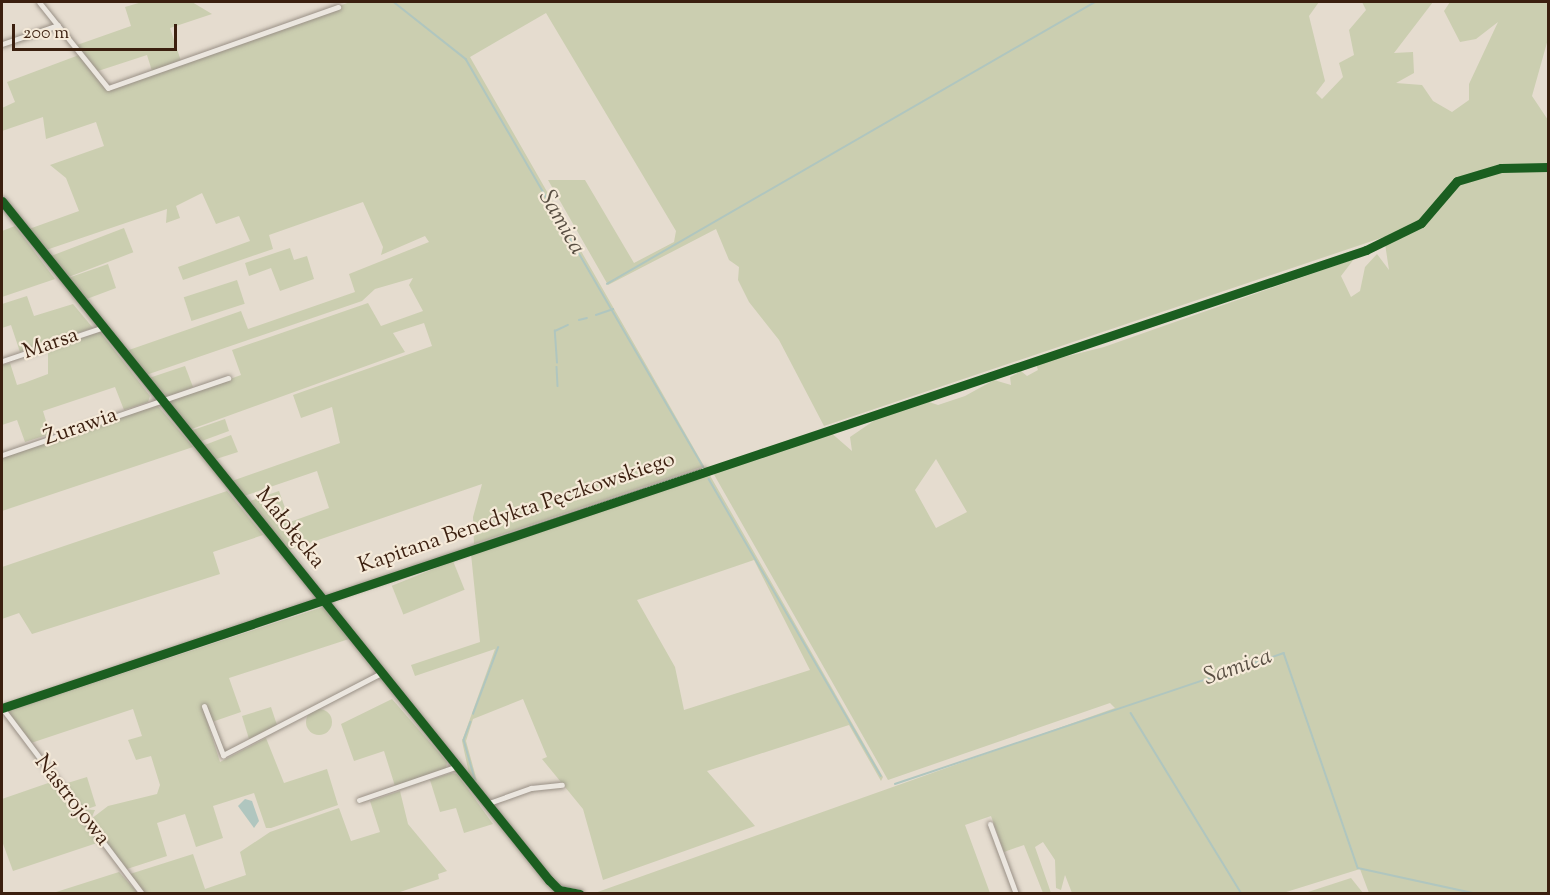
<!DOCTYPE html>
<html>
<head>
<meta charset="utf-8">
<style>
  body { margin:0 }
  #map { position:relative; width:1550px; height:895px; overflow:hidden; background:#e5dccf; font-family:"Sorts Mill Goudy",serif }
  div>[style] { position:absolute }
  .green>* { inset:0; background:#cbceb0; transform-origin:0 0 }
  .round { border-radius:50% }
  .water>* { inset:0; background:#b0c6bf }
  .stream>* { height:1.5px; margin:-0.75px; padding:0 0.75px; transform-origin:0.75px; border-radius:0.75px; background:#b0c6bf }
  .roads { filter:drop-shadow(0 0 2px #999086) drop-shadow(0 0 2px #999086) }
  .street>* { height:5px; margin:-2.5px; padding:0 2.5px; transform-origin:2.5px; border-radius:2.5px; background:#ebe6df }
  .secondary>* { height:8px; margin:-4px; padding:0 4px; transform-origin:4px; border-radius:4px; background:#ebe6df }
  .cycleway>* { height:9px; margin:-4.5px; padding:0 4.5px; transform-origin:4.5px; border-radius:4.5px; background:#1b5e20 }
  span { translate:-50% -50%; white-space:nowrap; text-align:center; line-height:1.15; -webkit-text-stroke:4.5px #f5ead9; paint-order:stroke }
  .street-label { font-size:22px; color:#3b1f0f }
  .water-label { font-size:24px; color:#584e42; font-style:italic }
  .frame { position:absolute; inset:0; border:3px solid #3b1f0f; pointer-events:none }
  .scale { position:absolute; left:12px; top:24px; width:165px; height:27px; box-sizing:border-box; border:3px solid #3b1f0f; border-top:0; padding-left:8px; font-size:18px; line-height:21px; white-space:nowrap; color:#3b1f0f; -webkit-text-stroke:4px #f5ead9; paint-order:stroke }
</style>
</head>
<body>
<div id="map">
  <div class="green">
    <i style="clip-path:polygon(142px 2px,192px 2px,212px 14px,170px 28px,181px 61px,152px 71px,147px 55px,98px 71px,77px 45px,131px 26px,125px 7px)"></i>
    <i style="clip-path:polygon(evenodd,350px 2px,1319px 2px,1309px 16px,1325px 81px,1316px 93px,1322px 99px,1343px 77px,1339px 63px,1354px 55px,1349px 30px,1366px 10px,1362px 2px,1433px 2px,1394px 53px,1413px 52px,1414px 73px,1396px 83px,1422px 85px,1433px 101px,1452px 112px,1469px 100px,1469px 84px,1498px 22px,1476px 39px,1460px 42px,1444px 11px,1450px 2px,1548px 2px,1548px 39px,1532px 96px,1548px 120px,1548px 893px,1369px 893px,1360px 869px,1283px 893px,1072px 893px,1065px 875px,1061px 890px,1056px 888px,1055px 860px,1043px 842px,1035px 847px,1051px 893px,1043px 893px,1024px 845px,1004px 852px,991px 816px,965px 825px,990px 893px,592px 894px,1115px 708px,1110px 703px,888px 780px,712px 471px,829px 431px,852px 451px,850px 437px,875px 420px,926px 401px,938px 405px,965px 396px,994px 380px,1011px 385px,1010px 377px,1021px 371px,1027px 376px,1038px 370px,1036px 364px,1104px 347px,1354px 259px,1341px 276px,1351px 297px,1360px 291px,1365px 267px,1377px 254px,1389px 270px,1384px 237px,824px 426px,779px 340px,749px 302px,738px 280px,739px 267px,729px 260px,716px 229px,608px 285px,548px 180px,585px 180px,634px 263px,674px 242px,676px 231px,546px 13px,470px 57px,704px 466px,474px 544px,473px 517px,482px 484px,289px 550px,250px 501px,279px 491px,290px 522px,329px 508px,317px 471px,244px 496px,232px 481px,340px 443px,332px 407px,301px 418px,293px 395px,432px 346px,424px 323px,393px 333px,405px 352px,189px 430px,167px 402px,241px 375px,232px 350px,368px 303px,381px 326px,423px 311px,409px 285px,413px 278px,375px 289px,362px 301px,146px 375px,126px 351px,241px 311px,248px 329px,355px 292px,349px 274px,429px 242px,425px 236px,381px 255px,383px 247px,363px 202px,269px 235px,273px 249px,183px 280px,178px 267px,250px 241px,239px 216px,216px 224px,202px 193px,176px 206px,180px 218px,166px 223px,167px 209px,46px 250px,29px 229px,79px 211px,66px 178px,50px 165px,104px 146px,96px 122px,46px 139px,43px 117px,2px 131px,2px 108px,15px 102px,7px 82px,79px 55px,108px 91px,350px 2px,936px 459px,967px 512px,936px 528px,915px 490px,936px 459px)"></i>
    <i style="clip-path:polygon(15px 226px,55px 279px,2px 297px,2px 231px)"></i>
    <i style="left:124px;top:228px;width:26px;height:79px;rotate:69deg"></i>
    <i style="clip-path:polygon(290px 248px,294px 260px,307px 256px,314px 279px,280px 291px,271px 268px,249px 276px,245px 263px)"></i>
    <i style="clip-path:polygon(108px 264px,116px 288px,84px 300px,68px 278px)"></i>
    <i style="left:237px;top:280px;width:25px;height:56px;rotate:72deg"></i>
    <i style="clip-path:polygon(27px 296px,34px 316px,73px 304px,93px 328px,20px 352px,11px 325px,2px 328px,2px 304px)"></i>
    <i style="clip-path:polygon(100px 332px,150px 396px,148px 402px,124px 410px,115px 387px,43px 411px,50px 434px,25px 442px,17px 420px,2px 425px,2px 365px,10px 363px,17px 385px,24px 383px,48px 374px,48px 349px)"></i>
    <i style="clip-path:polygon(185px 366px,193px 387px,164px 398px,149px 378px)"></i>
    <i style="clip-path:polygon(157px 405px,193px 447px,2px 511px,2px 457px)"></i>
    <i style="clip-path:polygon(225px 419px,229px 431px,199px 442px,190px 431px)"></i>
    <i style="clip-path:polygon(231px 435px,238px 452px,213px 460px,202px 446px)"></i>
    <i style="clip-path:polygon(evenodd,708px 472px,883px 777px,881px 781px,849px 725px,707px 771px,755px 826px,603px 880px,583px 809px,542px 759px,547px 757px,523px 699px,473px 719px,466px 741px,477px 781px,470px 778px,462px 741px,495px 649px,415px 676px,411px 665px,480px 642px,471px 554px,708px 472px,754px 560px,810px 670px,684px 710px,675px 667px,637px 600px,754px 560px)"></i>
    <i style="clip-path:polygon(227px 491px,263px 535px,213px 552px,220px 574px,32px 634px,19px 613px,2px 619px,2px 632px,2px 567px)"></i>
    <i style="left:453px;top:561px;width:31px;height:66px;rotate:68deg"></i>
    <i style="clip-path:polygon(323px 607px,349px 639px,229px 678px,241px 712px,212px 722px,202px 705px,220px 762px,266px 738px,284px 783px,327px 769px,338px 805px,271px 828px,266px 828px,254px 793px,213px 806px,223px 838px,196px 847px,185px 814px,157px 823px,167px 856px,127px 869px,80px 809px,95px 810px,91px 819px,108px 806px,157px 794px,160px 785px,151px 756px,136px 760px,128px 740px,142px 736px,133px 709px,28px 744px,6px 712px)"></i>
    <i style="clip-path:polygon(392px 699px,447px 762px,446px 769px,395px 786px,384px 751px,354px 761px,341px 724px)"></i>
    <i style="clip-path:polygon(271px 707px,277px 725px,249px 739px,242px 716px)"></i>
    <i class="round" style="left:306px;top:709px;width:26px;height:26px"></i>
    <i style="clip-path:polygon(451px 773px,457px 774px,493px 824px,464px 833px,456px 808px,440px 812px,430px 780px)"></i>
    <i style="clip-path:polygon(87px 777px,96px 806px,90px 808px,76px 803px,61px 785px)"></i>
    <i style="clip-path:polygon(54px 781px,100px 842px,13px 871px,2px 841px,2px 799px)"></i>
    <i style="clip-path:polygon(400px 791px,408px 824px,447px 871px,438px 874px,439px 879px,394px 894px,145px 893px,130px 874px,193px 854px,205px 889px,246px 875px,240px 852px,270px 832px,339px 808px,351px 841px,380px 832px,370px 801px)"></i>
    <i style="clip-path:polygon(119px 872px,138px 893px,53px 893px)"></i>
    <i style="clip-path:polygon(1351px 878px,1363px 893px,1305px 893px)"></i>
  </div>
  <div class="water">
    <i style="clip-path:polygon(245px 799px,252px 801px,259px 821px,254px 828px,238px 806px)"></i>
  </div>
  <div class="stream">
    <i style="left:394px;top:2px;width:92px;rotate:38.4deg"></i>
    <i style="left:466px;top:59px;width:472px;rotate:59.8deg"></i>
    <i style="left:607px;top:284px;width:564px;rotate:-30.02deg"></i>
    <i style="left:596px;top:315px;width:18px;rotate:-19deg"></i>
    <i style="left:579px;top:320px;width:8px;rotate:-14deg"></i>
    <i style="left:557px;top:363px;width:32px;rotate:-94deg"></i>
    <i style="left:555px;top:331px;width:14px;rotate:-25deg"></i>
    <i style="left:557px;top:367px;width:19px;rotate:87deg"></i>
    <i style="left:709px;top:479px;width:343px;rotate:59.9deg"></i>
    <i style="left:1131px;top:713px;width:212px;rotate:58.5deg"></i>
    <i style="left:473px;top:714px;width:71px;rotate:-69.3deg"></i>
    <i style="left:471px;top:722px;width:19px;rotate:111deg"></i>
    <i style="left:464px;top:740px;width:41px;rotate:74.2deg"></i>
    <i style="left:895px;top:784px;width:410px;rotate:-18.6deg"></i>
    <i style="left:1284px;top:653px;width:227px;rotate:71deg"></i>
    <i style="left:1358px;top:868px;width:122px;rotate:12.3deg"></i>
  </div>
  <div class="roads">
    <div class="street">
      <i style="left:39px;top:2px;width:110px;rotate:51.3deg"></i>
      <i style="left:108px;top:88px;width:244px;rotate:-19.4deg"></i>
      <i style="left:2px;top:44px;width:59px;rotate:-18.7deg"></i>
      <i style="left:2px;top:361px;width:104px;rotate:-18.4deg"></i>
      <i style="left:2px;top:455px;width:239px;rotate:-18.8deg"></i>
      <i style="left:204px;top:706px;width:53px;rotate:68.8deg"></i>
      <i style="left:223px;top:755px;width:176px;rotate:-27.4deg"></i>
      <i style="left:2px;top:708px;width:741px;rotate:-18.73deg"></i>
      <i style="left:2px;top:708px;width:233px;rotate:53deg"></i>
      <i style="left:359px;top:800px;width:102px;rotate:-19deg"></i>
      <i style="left:486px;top:804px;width:48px;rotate:-19.6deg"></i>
      <i style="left:531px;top:788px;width:31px;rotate:-6deg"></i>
      <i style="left:990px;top:824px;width:75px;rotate:69.6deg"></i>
    </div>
    <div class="secondary">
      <i style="left:2px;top:201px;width:872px;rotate:51.15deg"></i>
      <i style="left:549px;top:880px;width:14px;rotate:45deg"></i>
      <i style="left:559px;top:890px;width:21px;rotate:11deg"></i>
    </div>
  </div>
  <div class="cycleway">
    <i style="left:2px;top:201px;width:872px;rotate:51.15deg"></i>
    <i style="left:549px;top:880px;width:14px;rotate:45deg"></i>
    <i style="left:559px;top:890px;width:21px;rotate:11deg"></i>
    <i style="left:2px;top:708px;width:1439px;rotate:-18.56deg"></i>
    <i style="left:1366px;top:250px;width:61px;rotate:-26.1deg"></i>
    <i style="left:1421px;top:223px;width:55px;rotate:-49.4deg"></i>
    <i style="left:1457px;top:181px;width:46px;rotate:-16.5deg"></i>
    <i style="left:1501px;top:168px;width:47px;rotate:-1.2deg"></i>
  </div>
  <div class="street-label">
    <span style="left:51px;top:345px;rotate:-19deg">Marsa</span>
    <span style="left:81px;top:428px;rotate:-19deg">Żurawia</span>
    <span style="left:517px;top:514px;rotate:-19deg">Kapitana Benedykta Pęczkowskiego</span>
    <span style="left:289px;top:529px;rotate:51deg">Małołęcka</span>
    <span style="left:71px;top:801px;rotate:52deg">Nastrojowa</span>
  </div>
  <div class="water-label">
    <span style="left:561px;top:223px;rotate:60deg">Samica</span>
    <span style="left:1238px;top:668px;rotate:-19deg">Samica</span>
  </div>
  <div class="frame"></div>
  <div class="scale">200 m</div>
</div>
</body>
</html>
